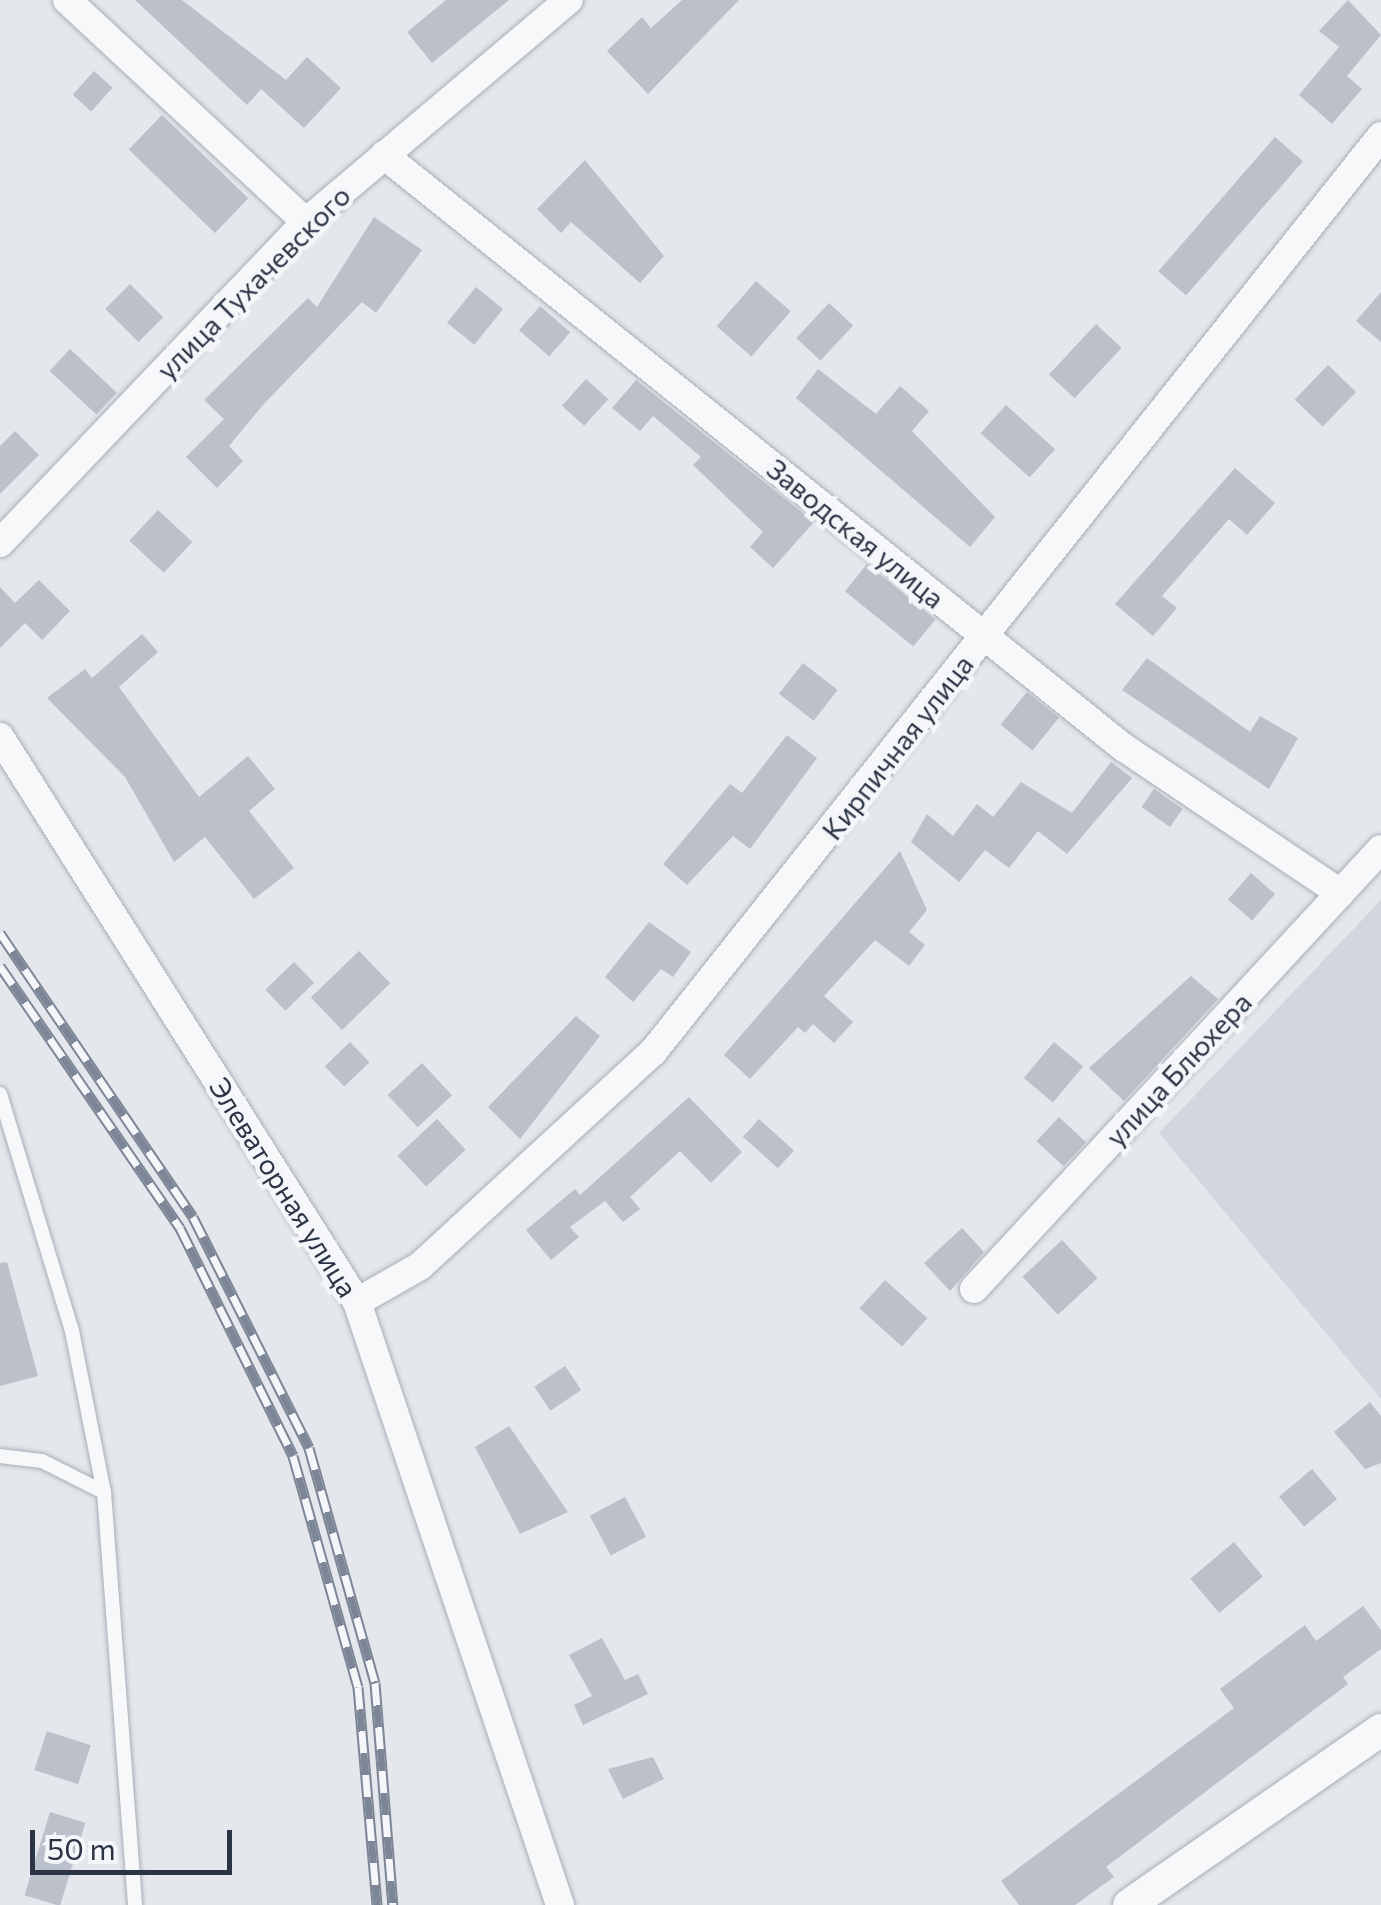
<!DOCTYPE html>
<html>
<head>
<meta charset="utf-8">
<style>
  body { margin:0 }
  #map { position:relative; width:1381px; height:1905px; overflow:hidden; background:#e4e7ec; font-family:Commissioner,sans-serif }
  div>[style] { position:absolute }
  .built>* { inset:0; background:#d2d6de }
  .building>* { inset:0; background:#bbc0ca; transform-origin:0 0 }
  .roads { filter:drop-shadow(0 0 2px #a9aeb7) drop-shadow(0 0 2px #a9aeb7) }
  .service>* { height:14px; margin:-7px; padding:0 7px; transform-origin:7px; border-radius:7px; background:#f7f8fa }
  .minor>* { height:28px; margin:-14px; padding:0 14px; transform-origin:14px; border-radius:14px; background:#f7f8fa }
  .tertiary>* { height:32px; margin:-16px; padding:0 16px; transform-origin:16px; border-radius:16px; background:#f7f8fa }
  .rail>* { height:11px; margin-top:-5.5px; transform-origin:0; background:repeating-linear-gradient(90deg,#f4f6f9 0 22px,#7d8696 0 44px); box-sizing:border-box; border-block:2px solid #7d8696 }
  span { translate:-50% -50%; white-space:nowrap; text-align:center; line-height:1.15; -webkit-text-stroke:9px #f4f6f9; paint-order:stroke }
  .street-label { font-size:28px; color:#2b3445 }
  .scale { position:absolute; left:30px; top:1830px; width:202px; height:45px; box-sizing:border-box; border:5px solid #2b3445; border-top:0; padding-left:12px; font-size:30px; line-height:35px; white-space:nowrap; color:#2b3445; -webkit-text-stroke:8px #f4f6f9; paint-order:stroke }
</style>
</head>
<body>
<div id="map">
  <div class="built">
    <i style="clip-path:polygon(1381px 900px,1381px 1399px,1159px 1133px)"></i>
  </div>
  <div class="building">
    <i style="clip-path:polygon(135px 0,182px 0,286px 80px,307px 57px,341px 88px,304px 128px,261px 89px,247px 105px)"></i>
    <i style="clip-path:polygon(446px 0,509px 0,432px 63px,407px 32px)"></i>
    <i style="clip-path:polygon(682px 0,739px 0,648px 94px,607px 51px,642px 17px,651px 28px)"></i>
    <i style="clip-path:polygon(1348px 0,1381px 35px,1347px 76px,1362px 89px,1332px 124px,1299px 95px,1339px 47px,1319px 31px)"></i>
    <i style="left:94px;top:71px;width:25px;height:32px;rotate:42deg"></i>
    <i style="left:162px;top:115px;width:120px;height:48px;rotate:44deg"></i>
    <i style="left:1275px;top:137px;width:37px;height:178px;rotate:41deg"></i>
    <i style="clip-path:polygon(585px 160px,664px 256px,640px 283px,571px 222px,561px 233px,537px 209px)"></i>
    <i style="clip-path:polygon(374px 217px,422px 250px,376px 313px,362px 302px,262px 406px,229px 446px,243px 461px,217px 488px,186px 457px,224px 419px,204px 400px,308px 298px,317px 307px)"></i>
    <i style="left:756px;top:281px;width:46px;height:60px;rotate:41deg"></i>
    <i style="left:130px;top:284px;width:47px;height:35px;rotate:45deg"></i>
    <i style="left:476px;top:287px;width:35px;height:46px;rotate:39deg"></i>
    <i style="clip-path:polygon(1381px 292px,1381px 342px,1356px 321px)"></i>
    <i style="left:829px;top:303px;width:33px;height:48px;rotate:43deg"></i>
    <i style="left:540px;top:306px;width:40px;height:32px;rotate:41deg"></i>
    <i style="left:1096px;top:324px;width:35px;height:69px;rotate:43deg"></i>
    <i style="left:70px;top:349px;width:64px;height:30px;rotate:43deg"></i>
    <i style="left:1328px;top:365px;width:39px;height:48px;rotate:44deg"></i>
    <i style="clip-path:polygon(818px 369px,876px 414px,900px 386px,929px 411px,912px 431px,995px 517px,970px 547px,796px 398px)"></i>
    <i style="left:586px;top:379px;width:30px;height:36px;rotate:42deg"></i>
    <i style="clip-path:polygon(636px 380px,814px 522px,773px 568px,750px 547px,763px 532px,693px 465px,701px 457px,653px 416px,640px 431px,612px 408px)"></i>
    <i style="left:1006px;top:405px;width:66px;height:38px;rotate:42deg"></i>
    <i style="clip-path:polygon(15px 431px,39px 455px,0 494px,0 446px)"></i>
    <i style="clip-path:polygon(1235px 468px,1275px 503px,1247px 535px,1229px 519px,1162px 596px,1177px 608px,1153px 636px,1115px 604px)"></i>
    <i style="left:158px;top:510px;width:47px;height:42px;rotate:43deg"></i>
    <i style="left:867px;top:564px;width:88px;height:35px;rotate:39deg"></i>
    <i style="clip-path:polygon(39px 580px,70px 611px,42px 640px,25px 623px,0 648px,0 587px,15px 603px)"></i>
    <i style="clip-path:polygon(142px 634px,158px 652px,119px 687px,199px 797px,248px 756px,275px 789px,249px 811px,294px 868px,254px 899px,205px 837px,174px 862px,125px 777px,47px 698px,85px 669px,92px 678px)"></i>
    <i style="clip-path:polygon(1147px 658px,1250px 732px,1260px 716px,1298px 738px,1269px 789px,1122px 690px)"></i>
    <i style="left:803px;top:663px;width:44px;height:39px;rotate:38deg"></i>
    <i style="left:1027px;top:692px;width:41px;height:42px;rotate:39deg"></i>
    <i style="clip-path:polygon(787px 735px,817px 758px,750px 849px,733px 836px,687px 885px,663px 864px,730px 784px,742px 793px)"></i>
    <i style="clip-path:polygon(1111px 762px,1132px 778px,1067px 854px,1038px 831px,1009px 868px,985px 850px,959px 882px,911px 842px,927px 814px,953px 836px,977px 804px,993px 817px,1021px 782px,1072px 813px)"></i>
    <i style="left:1154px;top:789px;width:35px;height:22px;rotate:35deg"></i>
    <i style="clip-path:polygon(900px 851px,927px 910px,909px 932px,925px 945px,909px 966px,875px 940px,824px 996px,853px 1022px,834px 1043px,813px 1024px,805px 1033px,798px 1027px,750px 1079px,724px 1055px)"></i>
    <i style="left:1251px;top:873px;width:32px;height:35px;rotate:41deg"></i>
    <i style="clip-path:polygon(649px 922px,691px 952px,673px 977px,661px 969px,633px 1002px,605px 977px)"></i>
    <i style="left:359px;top:951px;width:45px;height:67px;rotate:46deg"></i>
    <i style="left:294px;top:962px;width:29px;height:40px;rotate:46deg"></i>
    <i style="clip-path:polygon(1191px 976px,1218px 999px,1124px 1101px,1089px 1068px)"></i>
    <i style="clip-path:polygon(576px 1016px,600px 1036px,520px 1139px,488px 1107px)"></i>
    <i style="left:350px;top:1042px;width:28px;height:35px;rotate:46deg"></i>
    <i style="left:1054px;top:1042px;width:38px;height:47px;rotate:40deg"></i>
    <i style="left:422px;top:1063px;width:44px;height:47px;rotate:47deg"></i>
    <i style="clip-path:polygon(689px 1097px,742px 1152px,711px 1183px,680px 1151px,630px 1197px,640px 1209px,623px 1222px,605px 1201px,570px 1227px,579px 1237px,551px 1260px,526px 1230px,575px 1189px,580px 1195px)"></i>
    <i style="left:1059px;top:1117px;width:37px;height:33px;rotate:43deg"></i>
    <i style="left:437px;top:1119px;width:42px;height:54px;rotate:47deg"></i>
    <i style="left:759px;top:1119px;width:47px;height:24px;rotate:42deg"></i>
    <i style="clip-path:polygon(962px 1228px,984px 1252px,950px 1291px,924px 1263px)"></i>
    <i style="left:1062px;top:1240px;width:52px;height:54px;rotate:47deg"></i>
    <i style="clip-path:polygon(7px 1262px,38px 1376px,0 1386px,0 1263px)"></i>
    <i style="left:885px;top:1280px;width:57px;height:38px;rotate:42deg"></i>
    <i style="left:565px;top:1366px;width:29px;height:37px;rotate:56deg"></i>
    <i style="clip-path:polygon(1370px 1402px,1381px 1416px,1381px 1463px,1365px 1469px,1334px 1432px)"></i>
    <i style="clip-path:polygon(509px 1426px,568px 1512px,520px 1534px,475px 1447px)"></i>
    <i style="left:1312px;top:1469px;width:39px;height:43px;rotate:50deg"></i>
    <i style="left:625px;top:1497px;width:45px;height:40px;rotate:62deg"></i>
    <i style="left:1234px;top:1542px;width:45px;height:57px;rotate:50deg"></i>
    <i style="clip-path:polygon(1363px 1606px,1381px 1630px,1381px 1649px,1343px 1677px,1348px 1684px,1106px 1867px,1114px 1877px,1075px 1905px,1019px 1905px,1001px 1881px,1234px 1708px,1220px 1689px,1305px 1625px,1316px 1641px)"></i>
    <i style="clip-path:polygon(602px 1638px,625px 1680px,638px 1674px,648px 1694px,583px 1725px,574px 1705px,592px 1696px,569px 1655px)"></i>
    <i style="left:47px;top:1731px;width:46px;height:41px;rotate:18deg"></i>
    <i style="clip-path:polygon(653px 1757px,664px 1779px,623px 1799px,608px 1769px)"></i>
    <i style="left:50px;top:1812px;width:37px;height:87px;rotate:17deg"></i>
  </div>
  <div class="roads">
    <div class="service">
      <i style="left:0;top:1094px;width:248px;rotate:73.1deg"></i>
      <i style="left:72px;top:1331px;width:164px;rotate:78.8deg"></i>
      <i style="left:0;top:1456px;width:42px;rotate:6.8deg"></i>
      <i style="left:42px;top:1461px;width:69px;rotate:26.6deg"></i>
      <i style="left:104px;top:1492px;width:414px;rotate:85.7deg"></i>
    </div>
    <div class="minor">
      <i style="left:67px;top:0;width:326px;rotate:42.9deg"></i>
      <i style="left:384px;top:155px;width:947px;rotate:38.7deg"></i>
      <i style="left:1123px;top:747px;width:262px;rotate:33.9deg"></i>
      <i style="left:0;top:543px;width:443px;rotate:-46.4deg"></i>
      <i style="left:306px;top:222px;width:344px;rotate:-40.2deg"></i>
      <i style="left:0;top:737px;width:668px;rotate:57.71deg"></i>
      <i style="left:357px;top:1302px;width:636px;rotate:71.39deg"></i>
      <i style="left:974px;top:1289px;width:599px;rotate:-47.23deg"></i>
      <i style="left:357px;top:1302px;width:73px;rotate:-29.7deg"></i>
      <i style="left:420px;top:1266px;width:316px;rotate:-42.6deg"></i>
      <i style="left:653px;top:1052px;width:1170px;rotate:-51.52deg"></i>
    </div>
    <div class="tertiary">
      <i style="left:1129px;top:1905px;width:307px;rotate:-34.8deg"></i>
    </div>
  </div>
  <div class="rail">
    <i style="left:0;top:933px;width:343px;rotate:55.8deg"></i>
    <i style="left:193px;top:1217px;width:258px;rotate:63.3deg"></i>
    <i style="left:309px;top:1448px;width:244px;rotate:74.3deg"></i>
    <i style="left:375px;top:1683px;width:223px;rotate:85.4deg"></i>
    <i style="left:0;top:966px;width:318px;rotate:55.5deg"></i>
    <i style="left:180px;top:1228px;width:254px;rotate:63.6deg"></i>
    <i style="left:293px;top:1456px;width:240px;rotate:74.3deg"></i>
    <i style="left:358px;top:1687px;width:219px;rotate:85deg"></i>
  </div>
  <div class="street-label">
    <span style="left:253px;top:282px;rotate:-45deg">улица Тухачевского</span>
    <span style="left:856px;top:533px;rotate:39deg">Заводская улица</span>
    <span style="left:897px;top:747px;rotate:-52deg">Кирпичная улица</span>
    <span style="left:1178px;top:1069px;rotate:-47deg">улица Блюхера</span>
    <span style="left:284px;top:1187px;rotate:58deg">Элеваторная улица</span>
  </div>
  <div class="scale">50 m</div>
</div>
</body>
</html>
